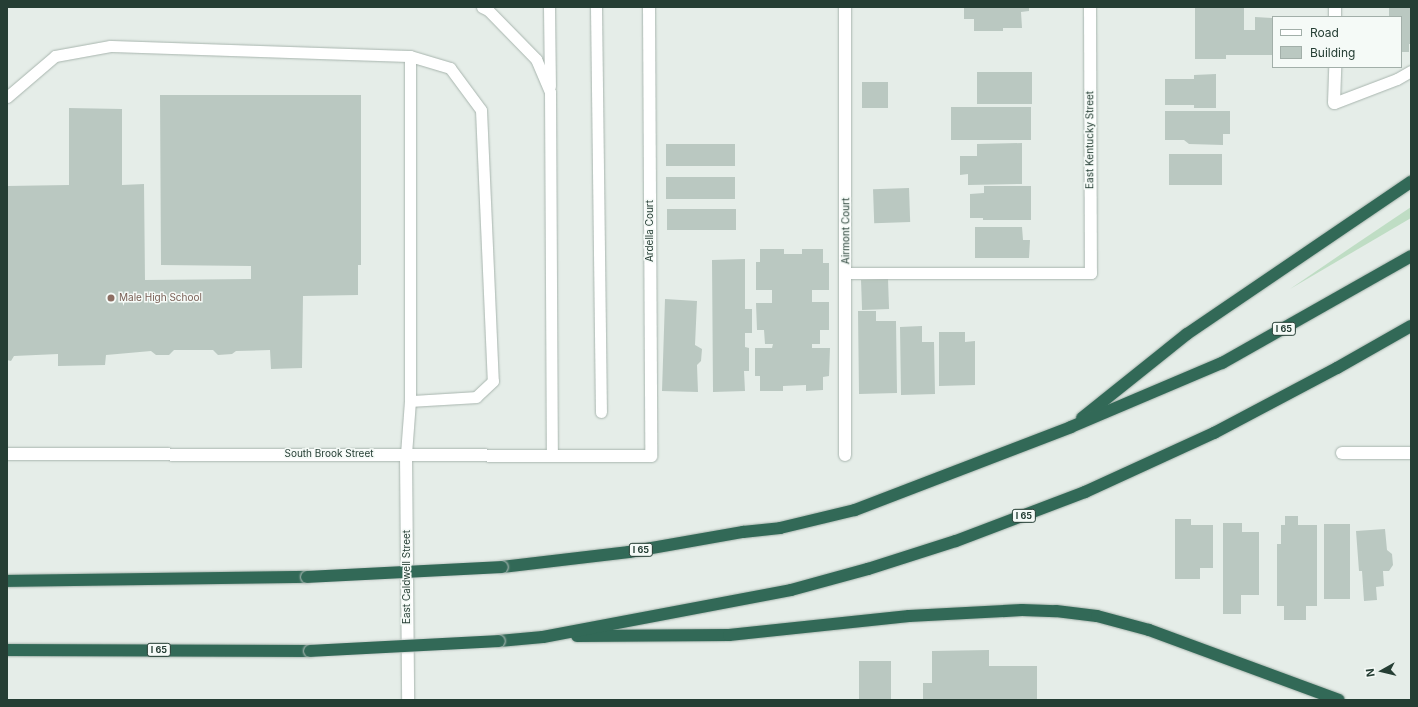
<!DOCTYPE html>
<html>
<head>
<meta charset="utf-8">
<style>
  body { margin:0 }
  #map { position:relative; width:1418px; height:707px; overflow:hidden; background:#e5ede8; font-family:Inter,sans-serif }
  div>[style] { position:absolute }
  .green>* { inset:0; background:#bfddc4 }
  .building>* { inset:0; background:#bac8c1; transform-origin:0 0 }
  .roads { filter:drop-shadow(0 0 1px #a8b5ae) drop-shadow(0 0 1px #a8b5ae) }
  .lane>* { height:11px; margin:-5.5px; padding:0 5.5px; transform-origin:5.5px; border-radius:5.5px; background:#fff }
  .street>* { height:12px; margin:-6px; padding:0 6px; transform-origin:6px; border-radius:6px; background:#fff }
  .secondary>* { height:12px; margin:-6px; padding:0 6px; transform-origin:6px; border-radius:6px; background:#fff }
  .highway>* { height:12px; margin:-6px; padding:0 6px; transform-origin:6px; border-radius:6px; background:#326957 }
  .bridges { filter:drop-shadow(0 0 1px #c2c9c6) drop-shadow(0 0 1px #c2c9c6) }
  .highway-bridge>* { height:12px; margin:-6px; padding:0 6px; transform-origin:6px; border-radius:6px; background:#326957 }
  .dots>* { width:11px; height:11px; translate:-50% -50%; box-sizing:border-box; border:2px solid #f5faf7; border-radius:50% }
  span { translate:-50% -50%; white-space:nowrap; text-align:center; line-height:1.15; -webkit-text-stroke:3px #f5faf7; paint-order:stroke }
  .shield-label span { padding:1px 3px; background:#f5faf7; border:1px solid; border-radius:3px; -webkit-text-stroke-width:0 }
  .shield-label { font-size:9px; color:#253e34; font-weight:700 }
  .street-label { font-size:10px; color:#253e34 }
  .education-label { font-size:10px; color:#785e54 }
  .left { translate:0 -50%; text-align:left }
  .frame { position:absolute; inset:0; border:8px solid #253e34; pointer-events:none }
  .legend { position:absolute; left:1272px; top:16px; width:130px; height:52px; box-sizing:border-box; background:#f5faf7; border:1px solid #a2afa9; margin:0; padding:5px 7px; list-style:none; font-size:12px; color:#253e34 }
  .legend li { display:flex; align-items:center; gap:8px; height:20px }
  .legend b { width:20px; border:1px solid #a2afa9 }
  .north { position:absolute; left:1362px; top:651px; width:40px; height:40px; -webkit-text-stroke:3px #f5faf7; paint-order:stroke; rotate:262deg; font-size:11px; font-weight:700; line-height:16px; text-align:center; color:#253e34 }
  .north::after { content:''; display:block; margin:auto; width:14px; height:18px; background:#253e34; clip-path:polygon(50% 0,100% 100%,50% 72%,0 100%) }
</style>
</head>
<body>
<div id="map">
  <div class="green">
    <i style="clip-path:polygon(1411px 207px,1411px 218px,1290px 289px,1353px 246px)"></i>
  </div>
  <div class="building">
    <i style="clip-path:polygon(964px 7px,1029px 7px,1029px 11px,1021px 12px,1022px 28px,1003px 28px,1003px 31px,974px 31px,974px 19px,964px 19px)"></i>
    <i style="clip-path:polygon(1195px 7px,1244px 7px,1244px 30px,1255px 30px,1255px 17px,1272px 18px,1272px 55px,1226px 55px,1226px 59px,1195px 59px)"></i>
    <i style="clip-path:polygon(1389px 7px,1411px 7px,1411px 44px,1409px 44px,1409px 52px,1401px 52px,1401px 17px,1389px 17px)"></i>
    <i style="left:977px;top:72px;width:55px;height:32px"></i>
    <i style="clip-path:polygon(1216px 74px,1216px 108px,1194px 108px,1194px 105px,1165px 105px,1165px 79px,1194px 79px,1194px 75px)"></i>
    <i style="left:862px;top:82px;width:26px;height:26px"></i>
    <i style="clip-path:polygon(160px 95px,361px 95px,361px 265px,358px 265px,358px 295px,303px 296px,302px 368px,271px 369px,270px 350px,236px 351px,232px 354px,218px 355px,213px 350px,174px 350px,169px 355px,156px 355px,151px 351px,106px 355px,105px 365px,58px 366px,58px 354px,14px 356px,11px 361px,7px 360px,7px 186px,69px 185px,69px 108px,122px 109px,122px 185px,144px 184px,145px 280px,251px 279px,251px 266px,161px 265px)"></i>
    <i style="left:1031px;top:107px;width:33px;height:80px;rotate:90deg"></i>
    <i style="clip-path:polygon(1165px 111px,1230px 111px,1230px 134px,1223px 134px,1223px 145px,1189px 144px,1184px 140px,1165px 140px)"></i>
    <i style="clip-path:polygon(1022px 143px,1022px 184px,968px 185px,968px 174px,960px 175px,960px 156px,977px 156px,977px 144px)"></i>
    <i style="left:666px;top:144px;width:69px;height:22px"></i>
    <i style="left:1222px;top:154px;width:31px;height:53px;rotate:90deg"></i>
    <i style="left:666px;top:177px;width:69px;height:22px"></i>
    <i style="clip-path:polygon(984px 186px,1031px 186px,1031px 220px,983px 220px,983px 218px,970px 218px,970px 194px,984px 193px)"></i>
    <i style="left:909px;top:188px;width:34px;height:36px;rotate:88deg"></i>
    <i style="left:736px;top:209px;width:21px;height:69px;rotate:90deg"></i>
    <i style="clip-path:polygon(975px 227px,1022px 227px,1023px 240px,1030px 240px,1029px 258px,975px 258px)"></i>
    <i style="clip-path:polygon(760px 249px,784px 249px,784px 254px,802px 254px,802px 249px,823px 249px,823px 263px,829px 263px,829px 290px,812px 290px,812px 302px,829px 302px,829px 330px,820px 330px,820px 344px,812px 344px,812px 348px,830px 348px,829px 376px,823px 377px,823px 390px,806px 391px,806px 385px,783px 386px,783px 391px,760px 391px,760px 376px,755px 376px,755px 348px,772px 348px,773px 344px,765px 344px,764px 330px,757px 330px,756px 303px,772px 303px,772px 290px,756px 290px,756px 262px,760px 262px)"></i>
    <i style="clip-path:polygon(745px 259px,745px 309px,752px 309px,752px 333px,745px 333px,745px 347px,749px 348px,749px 371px,744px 371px,745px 391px,713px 392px,712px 260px)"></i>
    <i style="left:888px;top:279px;width:30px;height:27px;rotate:88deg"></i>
    <i style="clip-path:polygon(665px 299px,697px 301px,695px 345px,702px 349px,701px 361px,697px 365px,698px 392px,662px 391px)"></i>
    <i style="clip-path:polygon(858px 311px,876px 311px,876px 321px,896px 321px,897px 393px,859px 394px)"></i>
    <i style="clip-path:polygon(922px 326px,922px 342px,934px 342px,935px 394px,901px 395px,900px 327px)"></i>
    <i style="clip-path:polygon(939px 332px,965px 332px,965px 342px,975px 341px,975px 385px,939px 386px)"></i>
    <i style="clip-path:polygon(1285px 516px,1298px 516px,1298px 525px,1317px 525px,1317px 606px,1306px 606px,1306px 620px,1284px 620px,1284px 606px,1277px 606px,1277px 544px,1281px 544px,1281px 525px,1285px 525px)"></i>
    <i style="clip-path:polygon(1175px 519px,1191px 519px,1191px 525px,1213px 525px,1213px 568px,1200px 568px,1200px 579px,1175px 579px)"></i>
    <i style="clip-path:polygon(1223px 523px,1242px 523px,1242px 532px,1259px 532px,1259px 595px,1241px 595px,1241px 614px,1223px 614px)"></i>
    <i style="left:1324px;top:524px;width:26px;height:75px"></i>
    <i style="clip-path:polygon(1385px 529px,1387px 550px,1392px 554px,1393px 565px,1389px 571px,1383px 571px,1384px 586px,1376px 587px,1377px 600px,1364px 601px,1362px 571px,1359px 571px,1356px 531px)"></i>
    <i style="clip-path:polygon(989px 650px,989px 666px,1037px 666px,1037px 700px,923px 700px,923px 683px,932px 683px,932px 651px)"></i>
    <i style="left:859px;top:661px;width:32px;height:39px"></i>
  </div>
  <div class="roads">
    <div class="lane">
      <i style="left:482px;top:7px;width:7px;rotate:27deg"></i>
      <i style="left:488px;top:10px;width:69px;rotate:45.6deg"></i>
      <i style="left:536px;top:59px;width:36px;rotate:67deg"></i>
      <i style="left:550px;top:92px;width:363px;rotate:89.7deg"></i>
      <i style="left:549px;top:7px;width:79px;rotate:89.3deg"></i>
      <i style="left:596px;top:7px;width:405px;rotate:89.3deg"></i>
      <i style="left:7px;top:97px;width:63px;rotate:-40.5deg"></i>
      <i style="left:55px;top:56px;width:56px;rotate:-10.3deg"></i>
      <i style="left:110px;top:46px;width:300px;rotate:1.9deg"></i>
      <i style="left:1334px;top:103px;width:67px;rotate:-20.9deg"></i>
      <i style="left:1397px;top:79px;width:16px;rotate:-30deg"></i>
      <i style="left:846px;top:273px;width:245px"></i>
      <i style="left:406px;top:454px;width:53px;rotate:-85.7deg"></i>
      <i style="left:410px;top:401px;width:345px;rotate:-90deg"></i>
      <i style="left:410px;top:56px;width:42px;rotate:16.7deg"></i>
      <i style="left:450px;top:68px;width:52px;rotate:53.6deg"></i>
      <i style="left:481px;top:110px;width:271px;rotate:87.5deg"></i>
      <i style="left:493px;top:381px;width:23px;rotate:137deg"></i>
      <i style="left:476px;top:397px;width:66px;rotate:176.5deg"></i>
    </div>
    <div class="street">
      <i style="left:649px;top:7px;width:449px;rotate:89.7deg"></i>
      <i style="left:1335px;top:7px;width:10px;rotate:90deg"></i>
      <i style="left:1334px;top:103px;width:36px;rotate:-88deg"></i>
      <i style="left:406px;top:454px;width:246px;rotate:89.5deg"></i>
      <i style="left:845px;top:455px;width:448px;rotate:-90deg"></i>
    </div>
    <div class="secondary">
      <i style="left:1090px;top:7px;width:266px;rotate:89.8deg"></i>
      <i style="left:1342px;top:453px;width:69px"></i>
      <i style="left:7px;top:454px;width:644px;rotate:0.18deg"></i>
    </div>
    <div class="highway">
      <i style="left:1082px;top:418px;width:134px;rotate:-38.7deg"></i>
      <i style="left:1187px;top:334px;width:271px;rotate:-34.2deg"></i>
      <i style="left:502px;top:567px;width:128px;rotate:-6.7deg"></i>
      <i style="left:629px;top:552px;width:116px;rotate:-10deg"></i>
      <i style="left:743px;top:532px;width:37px;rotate:-6deg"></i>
      <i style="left:780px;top:528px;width:77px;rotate:-13.5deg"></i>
      <i style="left:855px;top:510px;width:231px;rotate:-21deg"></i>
      <i style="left:1071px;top:427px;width:164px;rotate:-23deg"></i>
      <i style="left:1222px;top:363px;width:217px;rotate:-29.5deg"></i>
      <i style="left:7px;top:581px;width:300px;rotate:-0.8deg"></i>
      <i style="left:577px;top:636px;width:152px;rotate:-0.4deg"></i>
      <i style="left:729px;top:635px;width:181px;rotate:-6deg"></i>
      <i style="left:909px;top:616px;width:113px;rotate:-3deg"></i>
      <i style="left:1022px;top:610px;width:34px;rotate:2deg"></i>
      <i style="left:1056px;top:611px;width:41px;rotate:7deg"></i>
      <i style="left:1097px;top:616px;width:54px;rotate:15.1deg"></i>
      <i style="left:1149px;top:630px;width:202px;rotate:20.2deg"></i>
      <i style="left:499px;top:641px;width:44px;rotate:-5.2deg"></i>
      <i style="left:543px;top:637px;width:252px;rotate:-10.7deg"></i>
      <i style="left:791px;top:590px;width:80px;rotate:-15.3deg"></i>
      <i style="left:868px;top:569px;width:92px;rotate:-17.7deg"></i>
      <i style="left:956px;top:541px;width:138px;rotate:-20.8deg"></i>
      <i style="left:1085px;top:492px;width:142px;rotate:-24.6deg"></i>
      <i style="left:1214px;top:433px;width:139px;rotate:-27.9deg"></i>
      <i style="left:1337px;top:368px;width:85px;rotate:-29.6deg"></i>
      <i style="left:7px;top:650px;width:303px;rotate:0.2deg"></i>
    </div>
  </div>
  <div class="bridges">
    <div class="highway-bridge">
      <i style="left:307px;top:577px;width:195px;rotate:-2.9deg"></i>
      <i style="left:310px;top:651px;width:189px;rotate:-3deg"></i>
    </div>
  </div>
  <div class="dots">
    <i style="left:111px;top:298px;background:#8d6e63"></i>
  </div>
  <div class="shield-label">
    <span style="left:1284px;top:329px">I 65</span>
    <span style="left:1024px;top:516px">I 65</span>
    <span style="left:641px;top:550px">I 65</span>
    <span style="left:159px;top:650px">I 65</span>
  </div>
  <div class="street-label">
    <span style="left:1090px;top:140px;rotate:-90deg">East Kentucky Street</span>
    <span style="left:650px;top:231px;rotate:-90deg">Ardella Court</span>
    <span style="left:846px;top:231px;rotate:-90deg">Airmont Court</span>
    <span style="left:329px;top:454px">South Brook Street</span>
    <span style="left:407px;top:577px;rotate:-90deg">East Caldwell Street</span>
  </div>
  <div class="education-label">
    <span class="left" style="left:119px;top:298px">Male High School</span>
  </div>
  <div class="frame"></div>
  <ul class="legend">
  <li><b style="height:5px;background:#fff"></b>Road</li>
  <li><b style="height:11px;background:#bac8c1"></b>Building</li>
  </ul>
  <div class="north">N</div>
</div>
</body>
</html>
